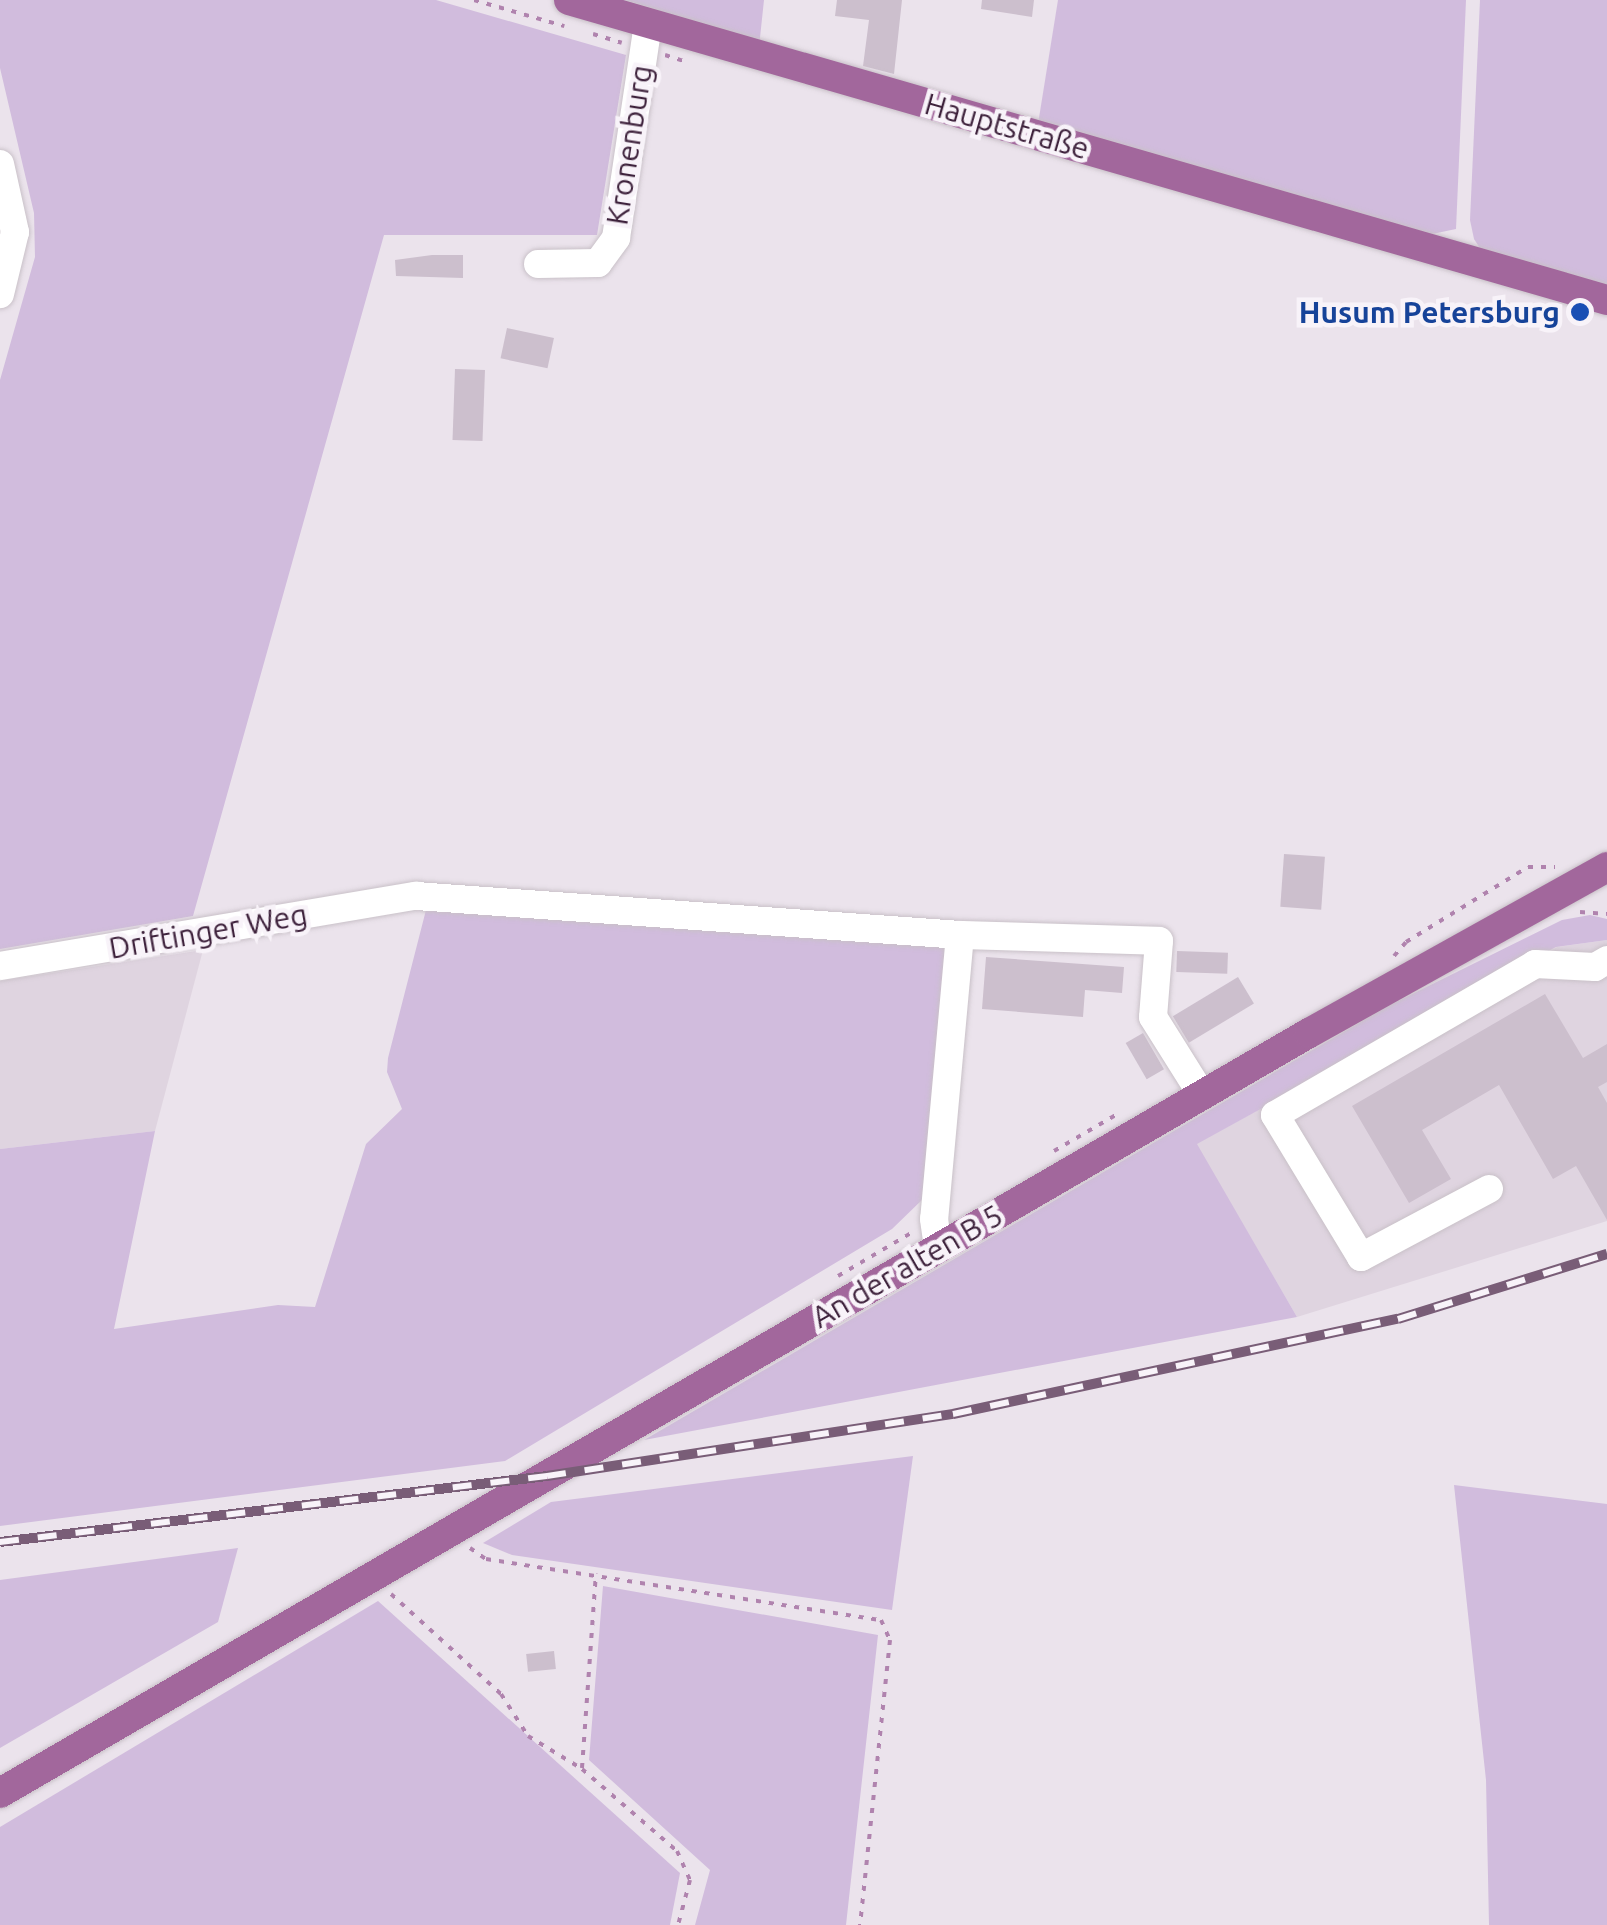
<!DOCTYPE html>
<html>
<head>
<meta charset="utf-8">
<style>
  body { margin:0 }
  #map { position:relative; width:1607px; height:1925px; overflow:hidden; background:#ebe3ec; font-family:Ubuntu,sans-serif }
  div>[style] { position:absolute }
  .built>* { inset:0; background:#dfd4e0 }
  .green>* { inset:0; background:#d1bcdd }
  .building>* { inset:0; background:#ccbfcd; transform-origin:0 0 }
  .path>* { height:4px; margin-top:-2px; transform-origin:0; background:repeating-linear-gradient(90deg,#b083ae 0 5px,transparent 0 13px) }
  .roads { filter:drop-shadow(0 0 2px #c9c1c8) drop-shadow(0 0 2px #c9c1c8) }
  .minor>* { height:28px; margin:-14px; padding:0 14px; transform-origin:14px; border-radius:14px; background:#fff }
  .major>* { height:30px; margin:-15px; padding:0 15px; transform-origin:15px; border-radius:15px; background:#a2679c }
  .rail>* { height:10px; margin-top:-5px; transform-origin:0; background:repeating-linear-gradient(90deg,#f8f3f9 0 19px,#795d77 0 38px); box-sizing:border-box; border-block:2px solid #795d77 }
  .dots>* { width:28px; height:28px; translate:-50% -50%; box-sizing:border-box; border:5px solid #f8f3f9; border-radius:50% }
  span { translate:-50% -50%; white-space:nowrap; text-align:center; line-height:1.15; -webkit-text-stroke:9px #f8f3f9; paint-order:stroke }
  .street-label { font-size:30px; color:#3e223c }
  .transit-label { font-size:30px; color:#164399; font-weight:700 }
  .right { translate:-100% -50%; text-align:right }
</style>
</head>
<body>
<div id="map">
  <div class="built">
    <i style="clip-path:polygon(1607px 940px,1607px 1221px,1297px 1317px,1196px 1144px,1557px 947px)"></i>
    <i style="clip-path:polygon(203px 950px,155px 1131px,0 1149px,0 981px)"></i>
  </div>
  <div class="green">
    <i style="clip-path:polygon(0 0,436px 0,626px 55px,597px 235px,384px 235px,193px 916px,0 949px,0 380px,35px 257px,34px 213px,0 68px)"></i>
    <i style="clip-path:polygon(625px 0,764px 0,759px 47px,655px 9px)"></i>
    <i style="clip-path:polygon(1058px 0,1466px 0,1456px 229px,1432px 234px,1038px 124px)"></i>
    <i style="clip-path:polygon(1480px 0,1607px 0,1607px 287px,1483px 253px,1474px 239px,1470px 220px)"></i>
    <i style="clip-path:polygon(426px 910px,948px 945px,924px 1198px,892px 1229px,505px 1461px,0 1526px,0 1149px,155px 1131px,114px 1329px,278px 1305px,315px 1307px,366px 1144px,402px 1109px,387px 1072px,388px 1058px)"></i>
    <i style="clip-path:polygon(1590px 915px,1607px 919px,1607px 940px,1556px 947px,1197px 1144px,1297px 1317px,644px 1440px,1388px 1006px,1562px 920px)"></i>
    <i style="clip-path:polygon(913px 1456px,892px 1610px,512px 1555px,483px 1543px,551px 1502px)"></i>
    <i style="clip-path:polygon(1454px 1485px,1607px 1504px,1607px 1925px,1489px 1925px,1486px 1780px)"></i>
    <i style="clip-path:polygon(238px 1548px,218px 1622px,0 1748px,0 1580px)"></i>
    <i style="clip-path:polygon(603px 1586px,878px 1635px,846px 1925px,695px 1925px,710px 1870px,589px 1760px)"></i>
    <i style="clip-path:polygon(378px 1601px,680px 1873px,670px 1925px,0 1925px,0 1827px)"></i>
  </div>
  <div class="building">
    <i style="clip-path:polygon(837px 0,902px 0,894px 74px,863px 66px,869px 20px,835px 16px)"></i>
    <i style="clip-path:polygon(982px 0,1034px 0,1032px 17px,981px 9px)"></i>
    <i style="clip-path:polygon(432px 255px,463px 255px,463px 278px,396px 276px,395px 260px)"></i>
    <i style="left:507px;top:328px;width:48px;height:31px;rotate:12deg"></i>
    <i style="left:455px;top:369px;width:30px;height:71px;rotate:2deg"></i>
    <i style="left:1284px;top:854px;width:41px;height:53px;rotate:4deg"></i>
    <i style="left:1177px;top:951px;width:51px;height:21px;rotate:2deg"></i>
    <i style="clip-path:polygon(986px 957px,1124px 967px,1122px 993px,1085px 990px,1083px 1017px,982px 1009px)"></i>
    <i style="left:1238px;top:977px;width:31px;height:76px;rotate:59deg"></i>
    <i style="clip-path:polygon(1545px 994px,1583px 1058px,1607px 1044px,1607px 1082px,1598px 1087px,1607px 1103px,1607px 1220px,1576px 1166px,1553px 1179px,1499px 1085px,1422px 1130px,1451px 1179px,1409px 1203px,1352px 1106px)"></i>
    <i style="left:1143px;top:1033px;width:42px;height:20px;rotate:60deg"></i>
    <i style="left:554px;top:1651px;width:18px;height:28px;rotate:84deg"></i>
  </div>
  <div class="path">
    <i style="left:474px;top:0;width:94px;rotate:16.1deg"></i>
    <i style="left:593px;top:34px;width:30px;rotate:17deg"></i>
    <i style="left:665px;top:55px;width:20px;rotate:18deg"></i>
    <i style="left:1580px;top:912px;width:27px;rotate:4deg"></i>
    <i style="left:1394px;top:956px;width:18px;rotate:-49deg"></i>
    <i style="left:1406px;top:942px;width:143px;rotate:-31.6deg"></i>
    <i style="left:1528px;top:867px;width:27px"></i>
    <i style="left:1054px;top:1151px;width:75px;rotate:-30.3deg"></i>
    <i style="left:838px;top:1276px;width:85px;rotate:-30.5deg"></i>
    <i style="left:470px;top:1548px;width:19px;rotate:35deg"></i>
    <i style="left:486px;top:1559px;width:400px;rotate:8.8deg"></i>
    <i style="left:881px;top:1620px;width:22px;rotate:66deg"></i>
    <i style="left:890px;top:1640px;width:287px;rotate:96deg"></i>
    <i style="left:391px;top:1594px;width:149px;rotate:42.3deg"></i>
    <i style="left:501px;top:1694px;width:50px;rotate:57.3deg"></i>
    <i style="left:528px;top:1736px;width:63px;rotate:31.4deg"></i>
    <i style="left:582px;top:1769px;width:125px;rotate:40.8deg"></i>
    <i style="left:677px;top:1851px;width:32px;rotate:66deg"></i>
    <i style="left:690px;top:1880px;width:47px;rotate:104.9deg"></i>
    <i style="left:582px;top:1768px;width:195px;rotate:-85.9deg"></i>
  </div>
  <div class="roads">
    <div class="minor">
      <i style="left:0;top:164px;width:70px;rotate:77.6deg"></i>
      <i style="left:15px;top:232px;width:64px;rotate:103.6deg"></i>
      <i style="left:538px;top:264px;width:60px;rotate:-1deg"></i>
      <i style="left:598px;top:263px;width:31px;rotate:-54deg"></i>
      <i style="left:616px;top:238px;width:217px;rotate:-81.5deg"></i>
      <i style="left:960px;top:935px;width:199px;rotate:1.7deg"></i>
      <i style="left:1159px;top:941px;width:76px;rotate:94.5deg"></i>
      <i style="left:1153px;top:1017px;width:92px;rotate:57.9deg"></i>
      <i style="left:0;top:966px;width:422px;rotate:-9.6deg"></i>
      <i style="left:416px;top:896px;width:545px;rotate:4.1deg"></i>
      <i style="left:960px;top:935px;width:285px;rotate:95.2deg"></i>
      <i style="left:934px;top:1219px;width:29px;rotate:82deg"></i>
      <i style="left:1489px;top:1189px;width:145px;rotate:152deg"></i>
      <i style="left:1361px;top:1257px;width:166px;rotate:-121.2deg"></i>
      <i style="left:1275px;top:1115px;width:301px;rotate:-30.1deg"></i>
      <i style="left:1535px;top:964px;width:60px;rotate:2.9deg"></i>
      <i style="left:1595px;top:967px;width:14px;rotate:-30deg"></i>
    </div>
    <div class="major">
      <i style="left:569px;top:0;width:1080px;rotate:16.12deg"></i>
      <i style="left:0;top:1793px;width:1514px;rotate:-30.14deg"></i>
      <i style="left:1309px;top:1033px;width:341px;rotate:-29.1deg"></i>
    </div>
  </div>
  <div class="rail">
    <i style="left:0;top:1542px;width:551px;rotate:-6.88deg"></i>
    <i style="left:547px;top:1476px;width:411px;rotate:-8.7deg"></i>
    <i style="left:953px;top:1414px;width:455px;rotate:-12.1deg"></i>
    <i style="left:1398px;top:1319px;width:219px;rotate:-17.3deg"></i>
  </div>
  <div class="dots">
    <i style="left:1580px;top:312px;background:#1a4fb4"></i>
  </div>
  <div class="street-label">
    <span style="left:1007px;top:126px;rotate:16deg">Hauptstraße</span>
    <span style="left:629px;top:145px;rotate:-81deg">Kronenburg</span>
    <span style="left:208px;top:931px;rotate:-10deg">Driftinger Weg</span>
    <span style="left:907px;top:1266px;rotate:-30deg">An der alten B 5</span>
  </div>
  <div class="transit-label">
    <span class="right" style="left:1560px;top:312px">Husum Petersburg</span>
  </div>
</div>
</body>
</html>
